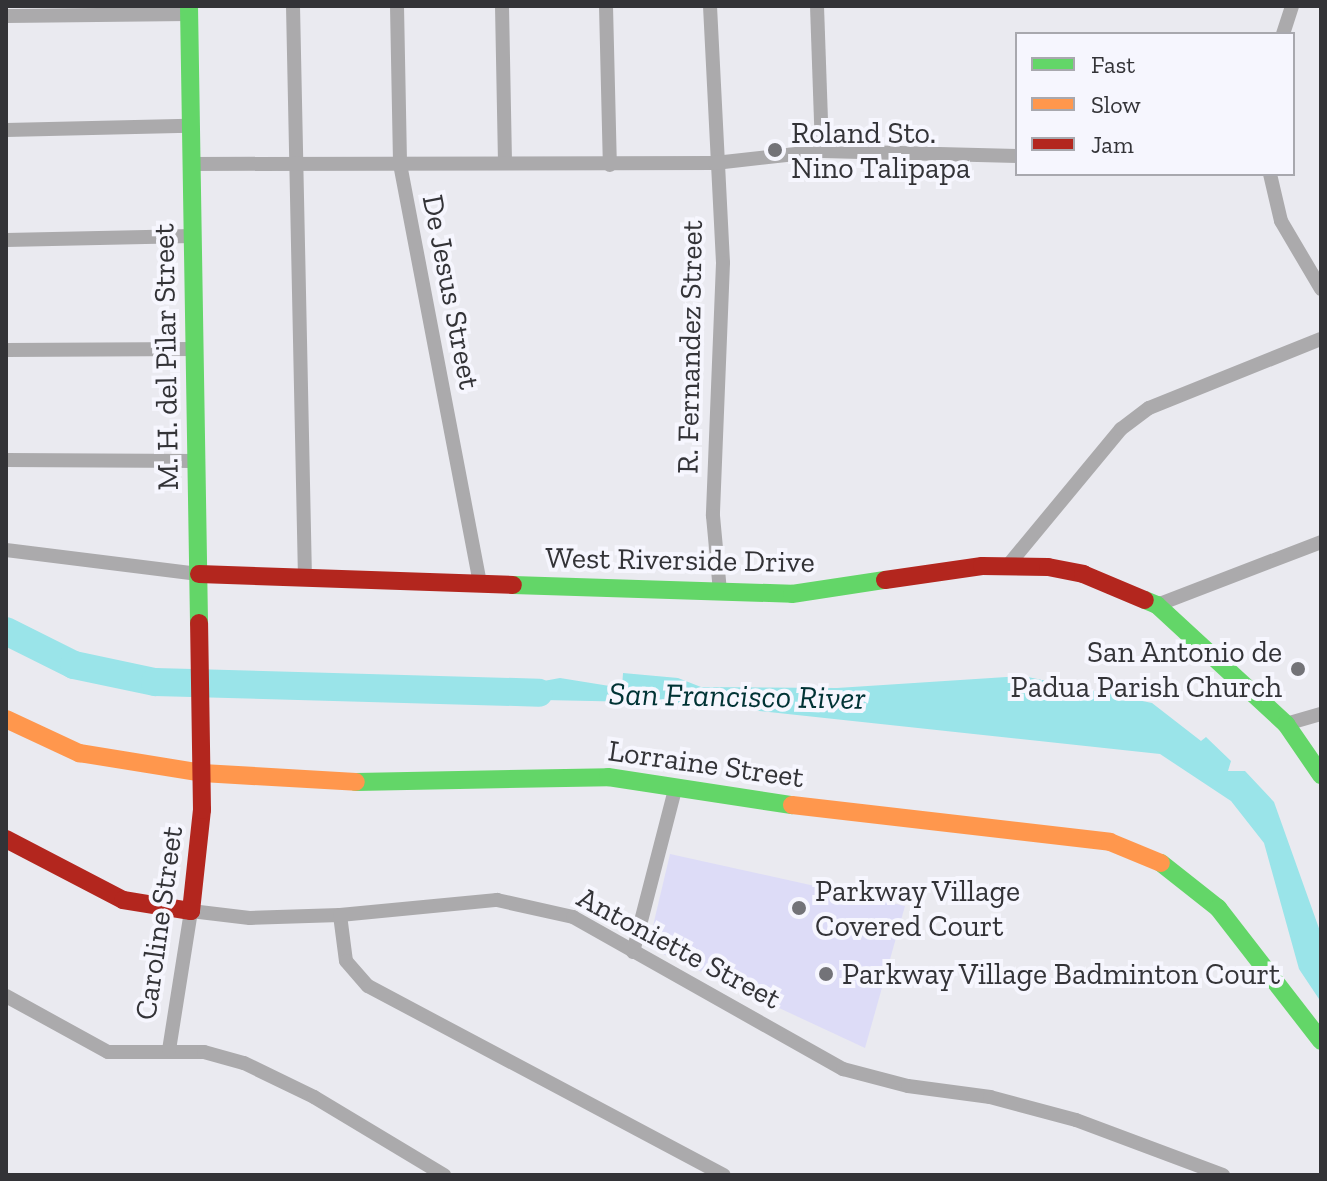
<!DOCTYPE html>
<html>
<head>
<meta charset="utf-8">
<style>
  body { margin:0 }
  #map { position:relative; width:1327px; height:1181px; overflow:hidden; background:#eaeaf0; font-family:"Zilla Slab",serif }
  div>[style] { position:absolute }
  .green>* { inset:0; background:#dddcf7 }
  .water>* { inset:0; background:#9ae4e9 }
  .river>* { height:28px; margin:-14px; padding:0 14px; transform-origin:14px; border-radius:14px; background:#9ae4e9 }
  .street>* { height:14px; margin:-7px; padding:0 7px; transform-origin:7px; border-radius:7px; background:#abaaac }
  .fast>* { height:18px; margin:-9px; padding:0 9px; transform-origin:9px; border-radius:9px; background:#63d668 }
  .slow>* { height:18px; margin:-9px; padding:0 9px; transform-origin:9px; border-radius:9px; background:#ff974d }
  .jam>* { height:18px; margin:-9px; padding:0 9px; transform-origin:9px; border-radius:9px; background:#b3261e }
  .dots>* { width:22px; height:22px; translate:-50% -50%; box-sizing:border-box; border:4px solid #f6f6fe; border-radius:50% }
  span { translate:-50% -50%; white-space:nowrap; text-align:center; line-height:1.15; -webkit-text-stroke:8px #f6f6fe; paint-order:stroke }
  .poi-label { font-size:30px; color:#333337 }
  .left { translate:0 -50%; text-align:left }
  .right { translate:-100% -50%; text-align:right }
  .street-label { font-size:30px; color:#333337 }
  .water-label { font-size:32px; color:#003335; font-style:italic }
  .frame { position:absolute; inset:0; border:8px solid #333337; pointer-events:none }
  .legend { position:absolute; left:1015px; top:32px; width:280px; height:144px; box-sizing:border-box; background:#f6f6fe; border:2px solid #a8a8ae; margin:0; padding:10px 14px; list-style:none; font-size:24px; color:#333337 }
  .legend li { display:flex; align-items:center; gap:16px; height:40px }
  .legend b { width:40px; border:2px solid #a8a8ae }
</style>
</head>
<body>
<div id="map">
  <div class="green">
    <i style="clip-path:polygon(670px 854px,905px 906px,865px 1048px,648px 947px)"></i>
  </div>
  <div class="water">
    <i style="clip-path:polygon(623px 673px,678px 678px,701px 687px,837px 688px,1023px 676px,1152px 703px,1201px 741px,1206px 737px,1231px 761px,1228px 771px,1245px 771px,1274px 802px,1321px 934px,1321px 1002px,1299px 969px,1264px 843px,1231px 801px,1160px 754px,686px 703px,498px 699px,500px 689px,560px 678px,622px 688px)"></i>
  </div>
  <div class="river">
    <i style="left:6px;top:631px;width:76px;rotate:26.6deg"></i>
    <i style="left:74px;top:665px;width:83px;rotate:11.9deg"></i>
    <i style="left:155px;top:682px;width:384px;rotate:1.6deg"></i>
  </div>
  <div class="street">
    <i style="left:293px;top:6px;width:572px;rotate:88.8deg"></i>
    <i style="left:397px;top:6px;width:158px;rotate:88.9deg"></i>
    <i style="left:400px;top:164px;width:428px;rotate:79.2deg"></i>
    <i style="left:502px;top:6px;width:157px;rotate:88.9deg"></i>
    <i style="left:606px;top:6px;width:159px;rotate:88.6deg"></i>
    <i style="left:710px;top:6px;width:257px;rotate:87.1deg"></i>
    <i style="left:723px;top:263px;width:253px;rotate:92.3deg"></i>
    <i style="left:713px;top:516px;width:76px;rotate:84.7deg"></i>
    <i style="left:817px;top:6px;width:145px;rotate:88deg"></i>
    <i style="left:6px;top:16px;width:183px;rotate:-0.6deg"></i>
    <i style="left:1283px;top:34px;width:29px;rotate:-72deg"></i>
    <i style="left:6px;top:130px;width:183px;rotate:-1.3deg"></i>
    <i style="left:190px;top:164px;width:525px;rotate:-0.11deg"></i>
    <i style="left:715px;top:163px;width:108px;rotate:-6.4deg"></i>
    <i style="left:822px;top:151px;width:195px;rotate:1.5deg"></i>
    <i style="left:1270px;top:174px;width:48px;rotate:76.8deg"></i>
    <i style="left:1281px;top:221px;width:79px;rotate:59.5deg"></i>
    <i style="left:6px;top:240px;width:186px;rotate:-1.2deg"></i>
    <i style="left:6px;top:350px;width:188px;rotate:-0.3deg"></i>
    <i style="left:6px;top:460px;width:191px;rotate:0.3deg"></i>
    <i style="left:6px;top:550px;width:194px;rotate:7.1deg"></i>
    <i style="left:1010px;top:563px;width:174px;rotate:-50.4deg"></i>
    <i style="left:1121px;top:429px;width:35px;rotate:-37deg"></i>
    <i style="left:1149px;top:408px;width:185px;rotate:-21.9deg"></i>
    <i style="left:1157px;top:605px;width:176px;rotate:-21deg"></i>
    <i style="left:1286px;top:724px;width:36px;rotate:-16deg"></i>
    <i style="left:340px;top:915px;width:46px;rotate:82.6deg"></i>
    <i style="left:346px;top:961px;width:33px;rotate:49deg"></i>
    <i style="left:368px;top:986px;width:403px;rotate:28deg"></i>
    <i style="left:633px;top:952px;width:167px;rotate:-75.5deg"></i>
    <i style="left:6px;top:996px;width:116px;rotate:28.8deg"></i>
    <i style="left:108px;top:1052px;width:96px"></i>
    <i style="left:204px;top:1052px;width:41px;rotate:15.4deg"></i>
    <i style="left:244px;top:1063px;width:78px;rotate:25.9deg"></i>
    <i style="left:314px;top:1097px;width:152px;rotate:31deg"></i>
    <i style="left:169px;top:1050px;width:141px;rotate:-81deg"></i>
    <i style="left:191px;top:911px;width:59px;rotate:6.8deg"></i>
    <i style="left:250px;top:918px;width:90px;rotate:-1.9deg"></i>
    <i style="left:340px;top:915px;width:158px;rotate:-5.5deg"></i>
    <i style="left:497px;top:900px;width:78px;rotate:12.6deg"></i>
    <i style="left:573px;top:917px;width:310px;rotate:29.4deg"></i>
    <i style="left:843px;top:1069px;width:67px;rotate:14.7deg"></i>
    <i style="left:908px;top:1086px;width:83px;rotate:7.6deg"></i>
    <i style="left:990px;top:1097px;width:89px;rotate:15deg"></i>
    <i style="left:1076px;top:1120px;width:157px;rotate:20.5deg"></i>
  </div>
  <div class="fast">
    <i style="left:189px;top:6px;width:617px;rotate:89.07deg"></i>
    <i style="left:513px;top:585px;width:279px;rotate:1.8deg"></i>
    <i style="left:792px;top:594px;width:94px;rotate:-8.6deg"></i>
    <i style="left:1145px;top:600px;width:13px;rotate:23deg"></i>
    <i style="left:1157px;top:605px;width:176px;rotate:42.7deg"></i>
    <i style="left:1286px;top:724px;width:62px;rotate:55.5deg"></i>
    <i style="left:356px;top:782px;width:252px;rotate:-1.1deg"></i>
    <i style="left:608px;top:777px;width:186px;rotate:8.7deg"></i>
    <i style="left:1161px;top:863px;width:73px;rotate:38.3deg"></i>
    <i style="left:1218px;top:908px;width:168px;rotate:52.2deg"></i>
  </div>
  <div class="slow">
    <i style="left:6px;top:719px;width:81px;rotate:25deg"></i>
    <i style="left:79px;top:753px;width:125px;rotate:9.2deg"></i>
    <i style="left:202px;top:773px;width:154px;rotate:3.3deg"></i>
    <i style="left:792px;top:805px;width:320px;rotate:6.6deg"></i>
    <i style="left:1110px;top:842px;width:55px;rotate:22.4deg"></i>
  </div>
  <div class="jam">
    <i style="left:199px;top:574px;width:314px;rotate:2deg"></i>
    <i style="left:885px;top:580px;width:98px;rotate:-8.2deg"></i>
    <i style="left:982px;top:566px;width:66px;rotate:0.9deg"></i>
    <i style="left:1048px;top:567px;width:36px;rotate:11deg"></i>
    <i style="left:1083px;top:574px;width:67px;rotate:22.8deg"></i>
    <i style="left:6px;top:839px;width:132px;rotate:27.5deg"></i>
    <i style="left:123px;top:900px;width:69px;rotate:9.2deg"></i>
    <i style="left:191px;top:911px;width:102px;rotate:-83.8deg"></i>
    <i style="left:202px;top:810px;width:187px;rotate:-90.9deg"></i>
  </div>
  <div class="dots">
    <i style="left:775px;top:150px;background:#737378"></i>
    <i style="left:1298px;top:669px;background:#737378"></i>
    <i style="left:799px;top:908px;background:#737378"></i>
    <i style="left:826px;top:974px;background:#737378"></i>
  </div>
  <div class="poi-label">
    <span class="left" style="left:791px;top:150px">Roland Sto.<br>Nino Talipapa</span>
    <span class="right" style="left:1282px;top:669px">San Antonio de<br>Padua Parish Church</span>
    <span class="left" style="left:815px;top:908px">Parkway Village<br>Covered Court</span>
    <span class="left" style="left:842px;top:974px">Parkway Village Badminton Court</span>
  </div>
  <div class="street-label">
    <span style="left:451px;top:292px;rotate:79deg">De Jesus Street</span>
    <span style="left:690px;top:347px;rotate:-89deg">R. Fernandez Street</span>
    <span style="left:166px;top:357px;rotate:-91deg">M. H. del Pilar Street</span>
    <span style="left:680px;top:560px;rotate:1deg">West Riverside Drive</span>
    <span style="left:706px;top:764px;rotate:8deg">Lorraine Street</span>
    <span style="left:159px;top:923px;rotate:-82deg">Caroline Street</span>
    <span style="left:679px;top:948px;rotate:28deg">Antoniette Street</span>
  </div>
  <div class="water-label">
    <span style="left:737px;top:696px;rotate:1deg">San Francisco River</span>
  </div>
  <div class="frame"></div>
  <ul class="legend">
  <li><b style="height:10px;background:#63d668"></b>Fast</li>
  <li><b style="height:10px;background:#ff974d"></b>Slow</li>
  <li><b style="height:10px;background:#b3261e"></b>Jam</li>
  </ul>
</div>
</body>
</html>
